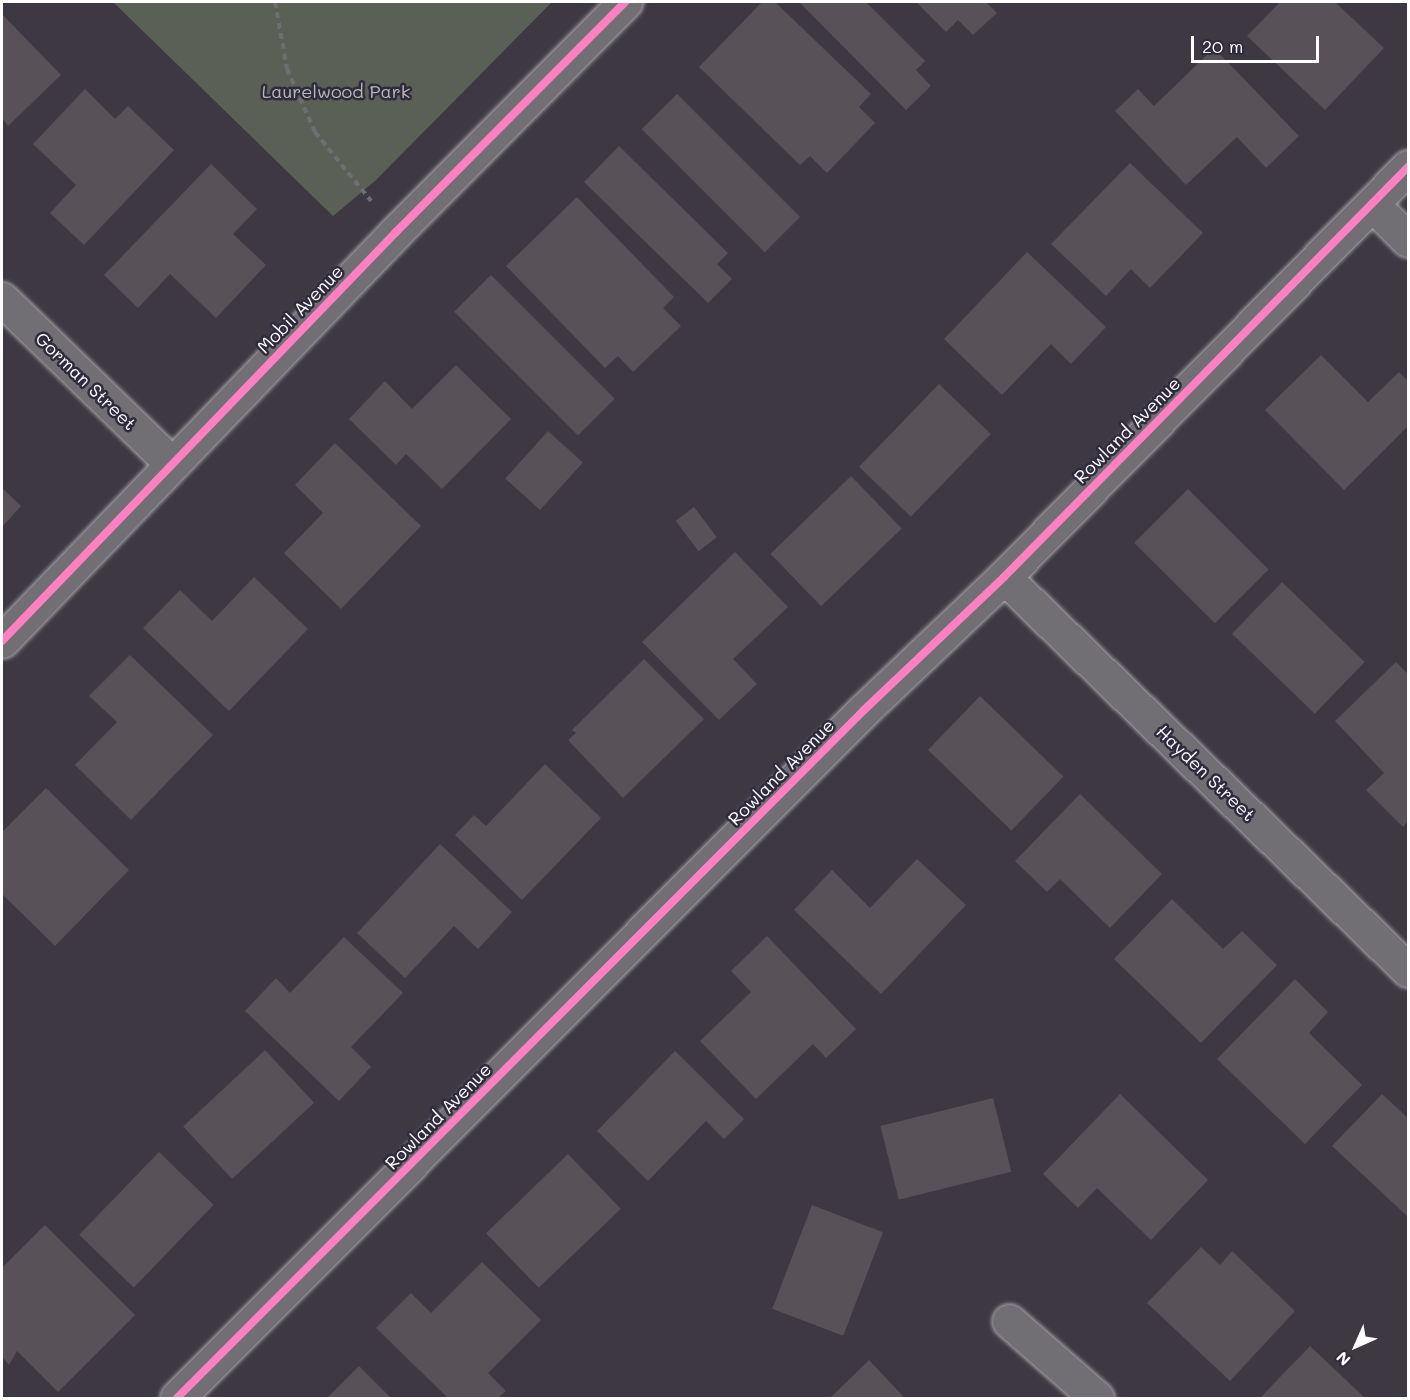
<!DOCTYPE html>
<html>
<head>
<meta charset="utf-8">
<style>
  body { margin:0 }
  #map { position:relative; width:1410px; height:1400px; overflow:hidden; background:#3d3842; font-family:Mali,sans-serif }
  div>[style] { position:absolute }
  .green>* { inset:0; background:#5b6056 }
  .building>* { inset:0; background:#585157; transform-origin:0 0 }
  .path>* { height:4px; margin-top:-2px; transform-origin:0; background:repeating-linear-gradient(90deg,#706e74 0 6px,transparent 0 10.5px) }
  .roads { filter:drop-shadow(0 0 2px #a8a5aa) drop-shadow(0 0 2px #a8a5aa) }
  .minor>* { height:33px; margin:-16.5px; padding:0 16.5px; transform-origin:16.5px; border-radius:16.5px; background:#716f74 }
  .cycleway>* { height:8px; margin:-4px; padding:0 4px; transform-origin:4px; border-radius:4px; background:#ff80c0 }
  span { translate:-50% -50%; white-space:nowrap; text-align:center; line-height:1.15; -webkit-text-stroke:5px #2f2a3d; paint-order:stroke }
  .park-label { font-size:18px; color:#b7bab4 }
  .street-label { font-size:18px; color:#fff }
  .frame { position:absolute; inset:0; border:3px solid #fff; pointer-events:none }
  .north { position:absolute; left:1326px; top:1316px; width:60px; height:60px; -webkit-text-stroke:4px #2f2a3d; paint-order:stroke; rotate:225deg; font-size:16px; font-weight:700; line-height:24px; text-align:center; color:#fff }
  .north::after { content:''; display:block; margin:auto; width:21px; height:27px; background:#fff; clip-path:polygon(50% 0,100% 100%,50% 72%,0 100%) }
  .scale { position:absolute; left:1191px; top:36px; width:128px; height:27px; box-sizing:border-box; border:3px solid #fff; border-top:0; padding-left:8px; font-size:18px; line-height:21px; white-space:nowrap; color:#fff; -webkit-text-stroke:4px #2f2a3d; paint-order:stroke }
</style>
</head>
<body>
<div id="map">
  <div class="green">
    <i style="clip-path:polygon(113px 2px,552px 2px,375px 181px,333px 216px)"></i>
  </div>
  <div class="building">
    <i style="clip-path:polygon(762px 2px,775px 2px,871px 94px,859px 107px,875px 123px,827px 173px,810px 156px,800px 165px,699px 67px)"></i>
    <i style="clip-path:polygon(799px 2px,866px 2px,925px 61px,916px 70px,931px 86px,906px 110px)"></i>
    <i style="clip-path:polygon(916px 2px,986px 2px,997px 13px,973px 35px,958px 20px,946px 32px)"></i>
    <i style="clip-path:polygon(1280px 2px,1335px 2px,1384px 48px,1325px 110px,1247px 36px)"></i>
    <i style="clip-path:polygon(2px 14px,61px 75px,8px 126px,2px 118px)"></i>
    <i style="clip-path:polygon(1214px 48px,1299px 136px,1266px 168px,1237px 137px,1186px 185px,1115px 111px,1138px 89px,1154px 106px)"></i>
    <i style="clip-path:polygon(85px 89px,115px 119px,128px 106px,174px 150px,84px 245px,50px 213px,76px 185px,33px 144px)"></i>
    <i style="left:677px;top:94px;width:174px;height:50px;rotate:45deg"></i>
    <i style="clip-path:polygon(619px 146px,728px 253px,717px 264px,732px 279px,708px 303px,584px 182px)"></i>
    <i style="clip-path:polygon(1130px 163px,1203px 233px,1150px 288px,1131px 269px,1106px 296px,1051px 244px)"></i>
    <i style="clip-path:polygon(211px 164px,257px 209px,233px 234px,266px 265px,216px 318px,170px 274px,138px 308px,104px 275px)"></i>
    <i style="clip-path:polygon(577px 197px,674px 297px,663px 308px,681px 326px,633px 372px,618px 356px,605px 368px,506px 266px)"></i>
    <i style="clip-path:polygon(1027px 252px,1106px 327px,1071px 364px,1051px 344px,1002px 395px,944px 339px)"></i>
    <i style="left:491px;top:275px;width:175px;height:52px;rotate:45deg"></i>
    <i style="clip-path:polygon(1321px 355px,1368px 402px,1399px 372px,1408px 381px,1408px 426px,1344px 490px,1265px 410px)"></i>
    <i style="clip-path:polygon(456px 365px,511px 419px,442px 489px,406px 454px,396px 465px,349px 419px,385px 381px,412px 409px)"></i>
    <i style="left:939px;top:384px;width:72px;height:115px;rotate:44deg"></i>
    <i style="left:548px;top:431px;width:47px;height:64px;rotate:42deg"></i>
    <i style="clip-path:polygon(335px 443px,421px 526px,341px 609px,284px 553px,323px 513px,295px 485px)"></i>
    <i style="left:851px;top:476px;width:73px;height:112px;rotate:46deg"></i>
    <i style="clip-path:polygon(2px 488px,21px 506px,2px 527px)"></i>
    <i style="left:1188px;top:489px;width:114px;height:76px;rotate:45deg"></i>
    <i style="left:694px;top:507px;width:38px;height:23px;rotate:53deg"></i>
    <i style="clip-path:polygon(735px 552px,788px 607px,733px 659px,757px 684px,719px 720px,642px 642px)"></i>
    <i style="clip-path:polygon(254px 577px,308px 629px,229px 711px,143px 628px,180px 590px,212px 621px)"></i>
    <i style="left:1282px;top:582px;width:115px;height:72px;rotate:44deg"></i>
    <i style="clip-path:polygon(130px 655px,213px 735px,131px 820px,75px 765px,117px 722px,89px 696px)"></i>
    <i style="clip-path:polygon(644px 659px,704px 719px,623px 798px,568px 740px,576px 733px,572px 730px)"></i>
    <i style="clip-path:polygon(1396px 662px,1408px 674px,1408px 821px,1403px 827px,1366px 790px,1384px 773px,1335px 721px)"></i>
    <i style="left:980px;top:696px;width:116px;height:75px;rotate:44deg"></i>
    <i style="clip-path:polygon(545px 764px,601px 818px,522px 900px,455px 835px,474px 815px,486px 826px)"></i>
    <i style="clip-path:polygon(46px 788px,129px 870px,55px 946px,2px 894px,2px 830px,3px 831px)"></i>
    <i style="clip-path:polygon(1080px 794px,1162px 874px,1110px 928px,1060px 879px,1047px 892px,1015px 861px)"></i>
    <i style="clip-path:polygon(440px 844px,512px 912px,478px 949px,454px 926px,405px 978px,357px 933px)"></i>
    <i style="clip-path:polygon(917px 859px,966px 905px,881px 994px,794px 910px,832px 870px,870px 908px)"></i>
    <i style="clip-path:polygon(1172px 899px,1223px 949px,1242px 931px,1277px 965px,1201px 1043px,1114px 959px)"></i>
    <i style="clip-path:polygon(767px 936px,856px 1029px,826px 1058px,813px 1044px,756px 1099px,700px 1041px,751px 992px,731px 971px)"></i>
    <i style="clip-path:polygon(344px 937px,403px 993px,351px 1047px,371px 1067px,339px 1101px,245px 1011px,276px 978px,290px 993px)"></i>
    <i style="clip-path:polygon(1295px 979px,1328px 1012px,1309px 1033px,1362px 1085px,1305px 1144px,1217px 1059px)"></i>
    <i style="left:265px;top:1050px;width:72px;height:112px;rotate:47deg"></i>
    <i style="clip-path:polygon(675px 1051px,744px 1119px,724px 1139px,706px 1121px,648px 1181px,597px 1131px)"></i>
    <i style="clip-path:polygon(1120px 1094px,1208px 1180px,1151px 1240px,1097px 1188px,1078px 1208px,1043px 1174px)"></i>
    <i style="clip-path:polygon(1382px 1094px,1408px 1118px,1408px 1217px,1332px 1146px)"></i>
    <i style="left:993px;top:1098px;width:76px;height:116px;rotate:76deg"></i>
    <i style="left:159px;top:1152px;width:76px;height:115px;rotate:44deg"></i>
    <i style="left:568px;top:1154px;width:76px;height:114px;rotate:46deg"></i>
    <i style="left:812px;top:1205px;width:76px;height:111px;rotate:21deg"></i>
    <i style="clip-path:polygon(45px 1225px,135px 1315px,58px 1392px,17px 1351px,9px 1365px,2px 1357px,2px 1268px)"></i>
    <i style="clip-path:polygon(1201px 1247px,1220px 1265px,1232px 1251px,1295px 1311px,1230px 1381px,1147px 1303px)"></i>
    <i style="clip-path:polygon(482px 1262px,541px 1320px,488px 1373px,506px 1391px,498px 1398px,448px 1398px,376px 1328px,411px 1293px,431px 1313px)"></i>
    <i style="clip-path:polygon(1310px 1346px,1365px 1398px,1260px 1398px)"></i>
    <i style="clip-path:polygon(869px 1360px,903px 1396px,900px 1398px,830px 1398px)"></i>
    <i style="clip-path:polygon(359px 1366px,391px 1398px,327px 1398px)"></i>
  </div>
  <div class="path">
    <i style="left:275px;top:2px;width:68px;rotate:79.8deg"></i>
    <i style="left:287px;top:69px;width:69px;rotate:66deg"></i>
    <i style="left:315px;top:132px;width:89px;rotate:50.9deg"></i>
  </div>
  <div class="roads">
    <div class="minor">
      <i style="left:1372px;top:204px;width:51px;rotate:45deg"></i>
      <i style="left:2px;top:299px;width:235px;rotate:44.1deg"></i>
      <i style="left:1004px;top:577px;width:564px;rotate:44.21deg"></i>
      <i style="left:2px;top:641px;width:568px;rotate:-46.07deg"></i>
      <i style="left:396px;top:232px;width:325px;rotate:-45.1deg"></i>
      <i style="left:1009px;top:1321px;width:117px;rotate:41.2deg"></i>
      <i style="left:177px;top:1398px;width:972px;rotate:-45.04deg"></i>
      <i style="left:864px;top:710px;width:193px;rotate:-43.5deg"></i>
      <i style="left:1004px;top:577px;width:576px;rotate:-45.42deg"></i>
    </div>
  </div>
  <div class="cycleway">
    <i style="left:2px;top:641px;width:568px;rotate:-46.07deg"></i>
    <i style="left:396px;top:232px;width:325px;rotate:-45.1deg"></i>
    <i style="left:177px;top:1398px;width:972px;rotate:-45.04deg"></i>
    <i style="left:864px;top:710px;width:193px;rotate:-43.5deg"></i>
    <i style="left:1004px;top:577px;width:576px;rotate:-45.42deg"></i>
  </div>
  <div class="park-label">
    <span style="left:336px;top:91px">Laurelwood Park</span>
  </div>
  <div class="street-label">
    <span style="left:300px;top:309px;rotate:-46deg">Mobil Avenue</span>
    <span style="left:86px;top:381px;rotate:44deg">Gorman Street</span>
    <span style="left:1127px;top:430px;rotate:-45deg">Rowland Avenue</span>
    <span style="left:781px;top:772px;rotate:-45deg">Rowland Avenue</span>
    <span style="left:1206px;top:773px;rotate:44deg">Hayden Street</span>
    <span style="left:438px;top:1116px;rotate:-45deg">Rowland Avenue</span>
  </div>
  <div class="frame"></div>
  <div class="north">N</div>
  <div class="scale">20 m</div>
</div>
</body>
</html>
